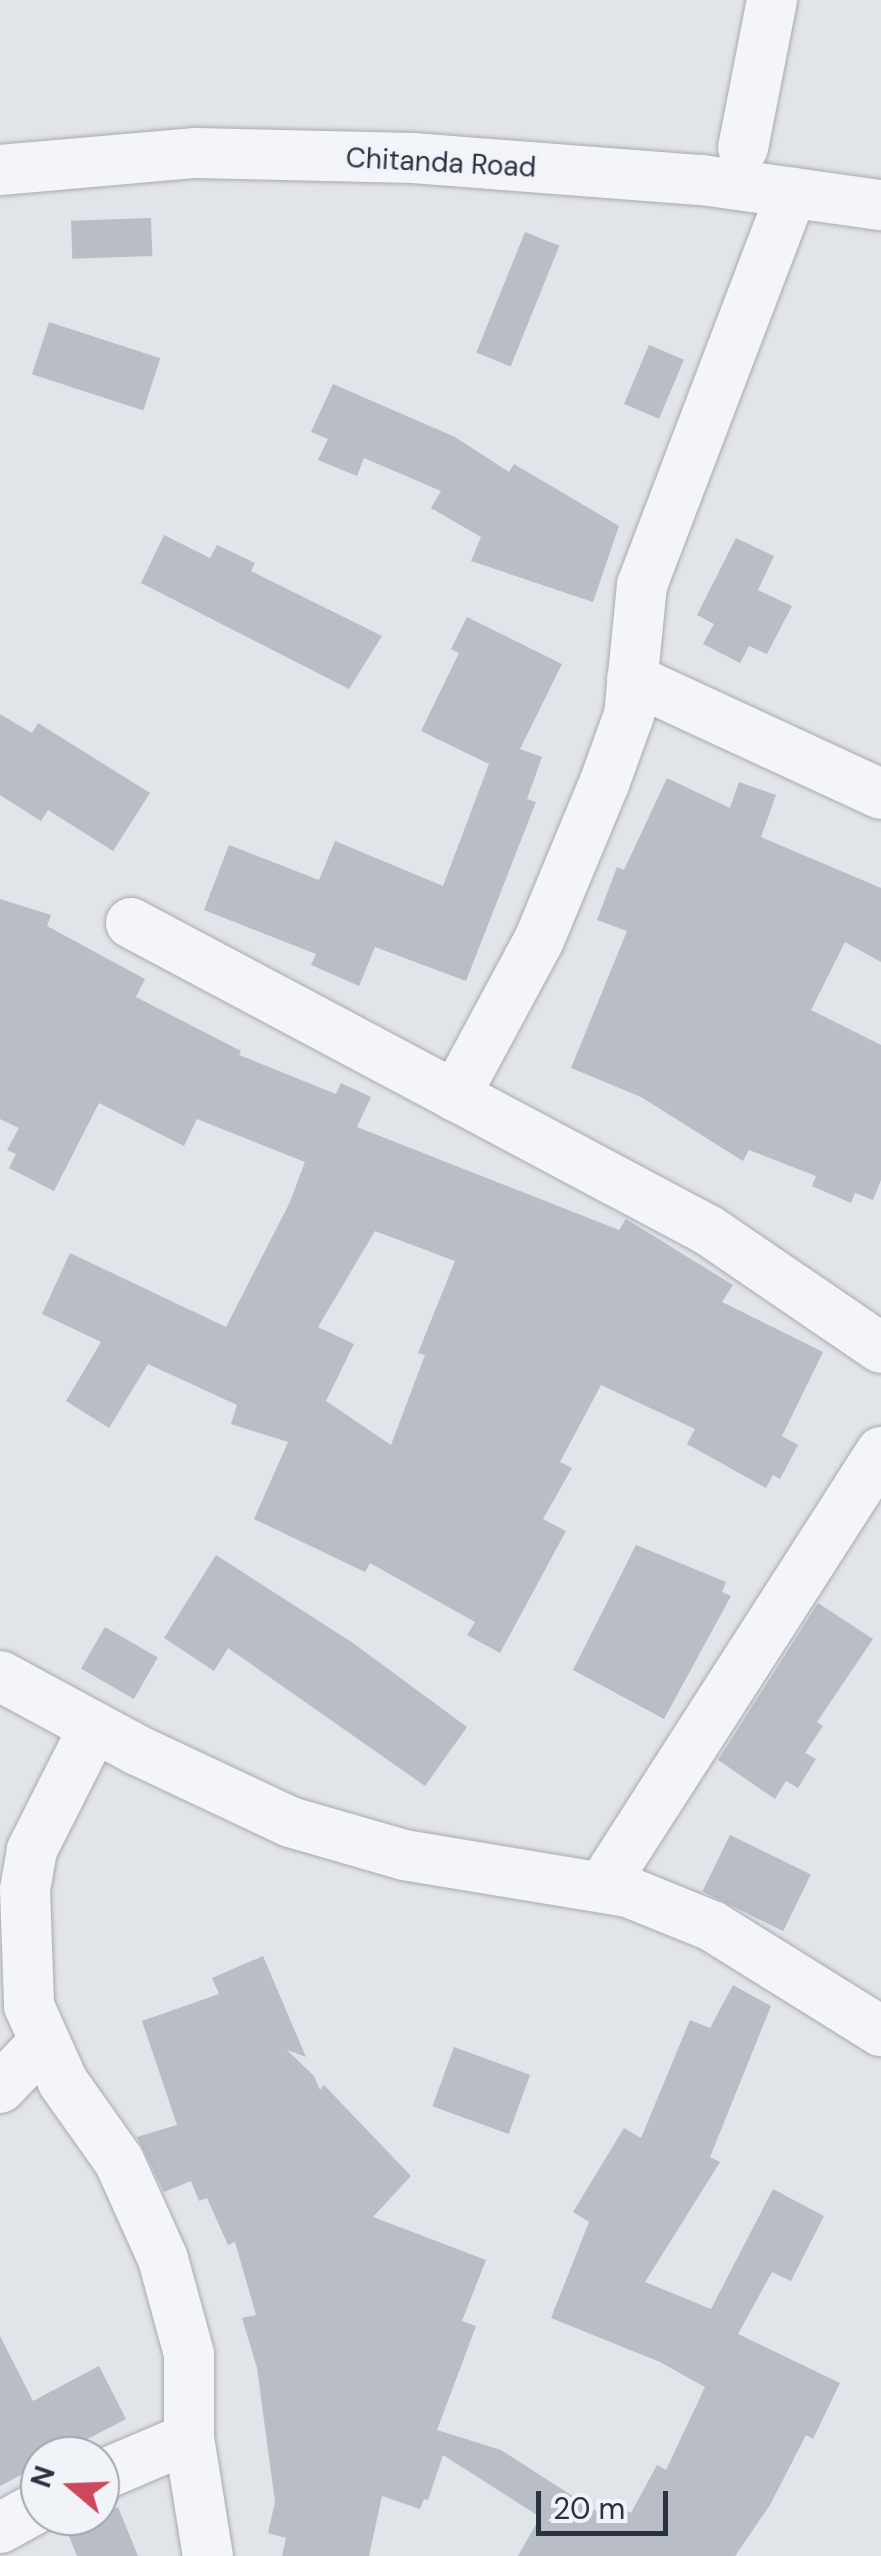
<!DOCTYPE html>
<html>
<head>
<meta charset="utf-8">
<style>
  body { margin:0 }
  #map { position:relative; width:881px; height:2556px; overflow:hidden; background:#e1e4e9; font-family:"DM Sans",sans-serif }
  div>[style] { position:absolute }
  .building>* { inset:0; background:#b8bdc6; transform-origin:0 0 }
  .roads { filter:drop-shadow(0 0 2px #a6abb3) drop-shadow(0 0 2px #a6abb3) }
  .minor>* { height:50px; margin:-25px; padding:0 25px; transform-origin:25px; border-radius:25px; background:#f3f5f8 }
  span { translate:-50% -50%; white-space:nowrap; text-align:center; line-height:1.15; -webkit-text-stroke:8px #f0f3f7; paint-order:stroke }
  .street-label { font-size:28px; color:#293241 }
  .north { position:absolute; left:20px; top:2436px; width:100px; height:100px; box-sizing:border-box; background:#f0f3f7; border:2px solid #a0a6ae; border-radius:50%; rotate:289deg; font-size:28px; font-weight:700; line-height:40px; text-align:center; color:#293241 }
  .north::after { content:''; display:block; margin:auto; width:35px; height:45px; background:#cc485c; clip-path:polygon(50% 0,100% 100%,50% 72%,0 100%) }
  .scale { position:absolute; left:536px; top:2491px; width:132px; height:45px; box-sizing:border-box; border:5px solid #293241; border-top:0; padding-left:12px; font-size:30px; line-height:35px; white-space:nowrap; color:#293241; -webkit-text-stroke:8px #f0f3f7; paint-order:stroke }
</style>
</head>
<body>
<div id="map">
  <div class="building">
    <i style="left:151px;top:218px;width:38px;height:80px;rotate:88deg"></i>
    <i style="left:525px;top:232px;width:37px;height:130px;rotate:22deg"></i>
    <i style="left:49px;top:322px;width:117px;height:55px;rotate:18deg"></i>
    <i style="left:649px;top:345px;width:38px;height:64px;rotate:23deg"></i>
    <i style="clip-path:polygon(333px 384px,455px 437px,509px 472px,514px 464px,619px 526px,593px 602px,471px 561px,481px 537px,431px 508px,441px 491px,364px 458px,357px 476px,318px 460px,328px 439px,311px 432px)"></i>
    <i style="clip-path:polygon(164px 535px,210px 558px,217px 545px,255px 563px,251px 571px,382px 636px,349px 689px,141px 583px)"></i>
    <i style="clip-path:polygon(736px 538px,774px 556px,758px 590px,792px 606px,767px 654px,749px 646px,740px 663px,703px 644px,714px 624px,697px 615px)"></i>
    <i style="clip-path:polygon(467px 617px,562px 664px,520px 749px,542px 757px,527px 799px,536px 802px,466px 981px,375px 947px,359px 986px,311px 965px,316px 954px,204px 910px,229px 845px,319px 880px,335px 841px,443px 886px,489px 764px,421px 731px,459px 653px,451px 649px)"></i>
    <i style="clip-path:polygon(0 714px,32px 733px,38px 723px,150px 793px,113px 851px,48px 810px,41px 821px,0 795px)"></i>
    <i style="clip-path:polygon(667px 778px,730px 808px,739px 782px,776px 795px,761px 837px,881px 888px,881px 962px,845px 942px,811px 1010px,881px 1045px,881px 1180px,873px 1200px,855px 1193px,851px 1203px,812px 1186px,816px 1176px,749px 1150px,743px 1161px,641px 1097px,571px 1068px,627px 931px,597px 920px,617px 867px,624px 870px)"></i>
    <i style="clip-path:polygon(evenodd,0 899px,51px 915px,47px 926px,145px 979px,136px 997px,241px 1051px,239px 1055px,336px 1094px,341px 1083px,371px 1097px,357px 1127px,619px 1230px,626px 1219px,733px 1285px,722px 1302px,823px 1352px,782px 1436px,798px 1445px,780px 1479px,773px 1475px,766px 1488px,687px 1444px,695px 1429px,601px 1385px,560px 1462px,572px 1468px,543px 1519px,566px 1531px,500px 1653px,467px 1635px,475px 1622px,370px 1563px,365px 1572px,254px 1519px,288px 1442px,231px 1424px,237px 1405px,148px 1364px,109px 1428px,66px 1401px,101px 1342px,42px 1314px,70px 1253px,226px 1327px,290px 1202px,305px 1162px,197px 1119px,184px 1146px,99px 1103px,54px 1191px,9px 1168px,16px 1154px,7px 1150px,19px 1128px,0 1119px,0 899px,375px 1231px,455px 1261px,418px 1353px,425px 1355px,391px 1445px,326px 1401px,354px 1344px,318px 1327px,375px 1231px)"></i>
    <i style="clip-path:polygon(636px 1545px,726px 1582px,722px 1592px,731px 1596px,664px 1719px,573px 1670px)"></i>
    <i style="clip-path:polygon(216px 1555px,353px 1643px,467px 1727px,425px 1786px,228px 1648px,214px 1671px,164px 1638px)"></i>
    <i style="clip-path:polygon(818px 1603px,873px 1639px,817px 1722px,823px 1726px,805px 1753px,816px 1759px,798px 1788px,786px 1781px,775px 1799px,718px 1760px)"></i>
    <i style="left:105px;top:1627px;width:61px;height:48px;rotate:30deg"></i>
    <i style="left:730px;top:1835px;width:90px;height:63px;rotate:26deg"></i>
    <i style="clip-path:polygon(263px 1956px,306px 2057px,287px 2050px,314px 2076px,320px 2090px,324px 2085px,411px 2176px,373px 2217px,486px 2260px,462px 2321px,476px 2326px,437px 2430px,501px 2450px,599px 2513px,607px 2499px,631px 2513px,657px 2465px,666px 2470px,705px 2387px,660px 2362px,551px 2318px,589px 2222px,573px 2212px,624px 2128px,641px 2138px,690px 2020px,710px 2028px,733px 1985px,771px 2006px,710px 2157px,720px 2162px,645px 2282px,711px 2309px,773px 2189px,824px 2216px,791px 2281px,772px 2272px,738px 2334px,840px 2383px,813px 2439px,806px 2435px,770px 2505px,735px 2556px,518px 2556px,540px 2517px,443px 2455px,428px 2500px,424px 2499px,420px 2509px,382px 2496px,369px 2556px,282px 2556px,286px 2538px,268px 2533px,275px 2502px,257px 2368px,242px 2318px,256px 2315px,235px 2242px,228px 2245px,207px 2198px,199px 2201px,191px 2181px,164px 2192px,137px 2137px,177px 2125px,142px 2021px,219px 1994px,212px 1978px)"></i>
    <i style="left:454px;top:2047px;width:81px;height:63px;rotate:20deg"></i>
    <i style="clip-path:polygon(0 2336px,33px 2401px,99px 2366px,126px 2419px,55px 2456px,40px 2456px,40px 2465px,0 2486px)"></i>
    <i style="clip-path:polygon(118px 2507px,138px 2556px,77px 2556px,66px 2529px)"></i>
  </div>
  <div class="roads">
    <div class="minor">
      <i style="left:743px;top:148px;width:151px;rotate:-78.9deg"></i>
      <i style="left:0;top:170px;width:197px;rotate:-5deg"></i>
      <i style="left:196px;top:153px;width:217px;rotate:1.3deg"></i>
      <i style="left:413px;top:158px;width:290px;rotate:4.4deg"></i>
      <i style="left:702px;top:180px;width:181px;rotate:8deg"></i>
      <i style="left:632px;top:679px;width:274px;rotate:24.8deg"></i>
      <i style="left:131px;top:923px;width:654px;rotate:28.02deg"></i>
      <i style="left:708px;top:1230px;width:209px;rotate:34.3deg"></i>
      <i style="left:455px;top:1096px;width:177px;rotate:-61.7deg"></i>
      <i style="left:539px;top:940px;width:169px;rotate:-67.4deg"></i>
      <i style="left:604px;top:784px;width:73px;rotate:-70.1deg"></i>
      <i style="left:629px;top:715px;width:131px;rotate:-84.3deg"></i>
      <i style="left:642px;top:585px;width:420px;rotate:-69.1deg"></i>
      <i style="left:0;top:1676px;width:156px;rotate:28.4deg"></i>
      <i style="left:137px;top:1750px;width:169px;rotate:25.2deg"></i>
      <i style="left:290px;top:1822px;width:119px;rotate:16.1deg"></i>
      <i style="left:404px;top:1855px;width:227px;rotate:9.4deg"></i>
      <i style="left:628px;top:1892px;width:91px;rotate:22deg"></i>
      <i style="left:712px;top:1926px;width:199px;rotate:31.9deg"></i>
      <i style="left:94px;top:1727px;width:138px;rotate:116.8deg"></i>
      <i style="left:32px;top:1850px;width:40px;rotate:100deg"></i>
      <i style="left:25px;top:1889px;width:117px;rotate:88deg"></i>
      <i style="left:29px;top:2006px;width:83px;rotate:65.9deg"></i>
      <i style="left:63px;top:2082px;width:97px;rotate:54.7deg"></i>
      <i style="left:119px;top:2161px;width:107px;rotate:65.8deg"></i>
      <i style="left:163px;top:2259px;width:98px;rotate:74.7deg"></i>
      <i style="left:189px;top:2354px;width:84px;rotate:90deg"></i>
      <i style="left:189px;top:2438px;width:120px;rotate:80.9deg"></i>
      <i style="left:602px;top:1887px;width:517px;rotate:-57.32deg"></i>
      <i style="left:0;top:2088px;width:62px;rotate:-46.3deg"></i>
      <i style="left:100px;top:2476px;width:97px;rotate:-23.1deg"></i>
      <i style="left:0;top:2528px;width:46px;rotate:-28.8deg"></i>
    </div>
  </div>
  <div class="street-label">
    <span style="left:441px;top:163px;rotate:3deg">Chitanda Road</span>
  </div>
  <div class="north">N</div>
  <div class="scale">20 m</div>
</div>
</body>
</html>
